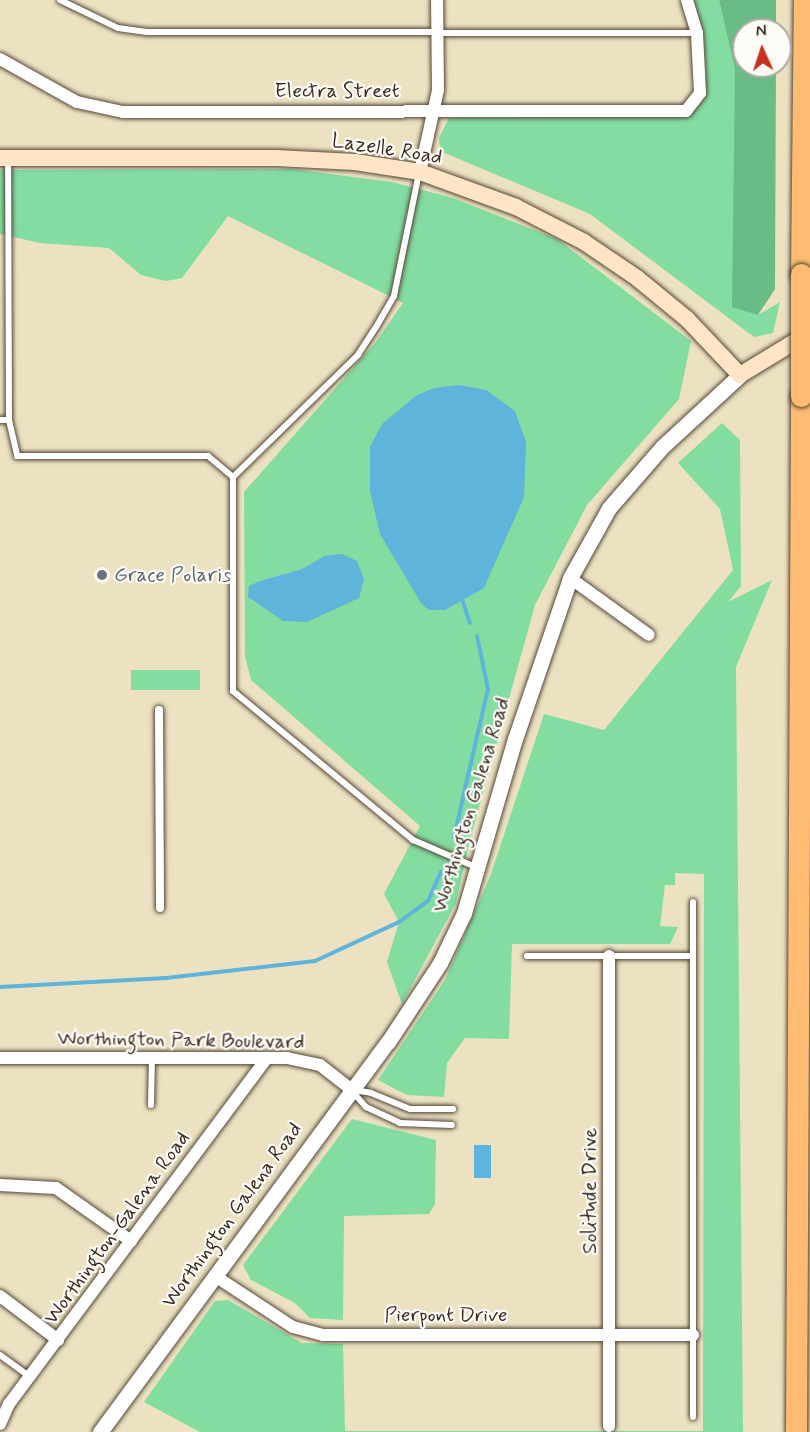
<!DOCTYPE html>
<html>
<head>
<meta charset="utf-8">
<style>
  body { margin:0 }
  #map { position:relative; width:810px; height:1432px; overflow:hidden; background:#ece2c2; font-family:Mynerve,sans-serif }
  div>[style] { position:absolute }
  .green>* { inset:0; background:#83dca0; transform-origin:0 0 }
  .forest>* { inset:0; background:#6abc86 }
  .water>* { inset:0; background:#5eb4db; transform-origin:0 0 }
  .stream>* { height:4px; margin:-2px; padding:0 2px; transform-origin:2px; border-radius:2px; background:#5eb4db }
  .roads { filter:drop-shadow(0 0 2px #564637) drop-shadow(0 0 2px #564637) }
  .service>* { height:6px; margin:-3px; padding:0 3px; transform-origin:3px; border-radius:3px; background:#fff }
  .pedestrian>* { height:8px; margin:-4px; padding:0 4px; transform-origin:4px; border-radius:4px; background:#fff }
  .minor>* { height:12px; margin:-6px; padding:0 6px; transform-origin:6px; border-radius:6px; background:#fff }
  .tertiary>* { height:15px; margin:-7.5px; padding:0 7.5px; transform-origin:7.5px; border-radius:7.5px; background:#fff }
  .secondary>* { height:16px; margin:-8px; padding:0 8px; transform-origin:8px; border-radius:8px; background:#ffe4c6 }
  .motorway>* { height:21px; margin:-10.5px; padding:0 10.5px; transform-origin:10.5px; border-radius:10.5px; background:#febb71 }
  .bridges { filter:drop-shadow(0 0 2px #564637) drop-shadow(0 0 2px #564637) }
  .motorway-bridge>* { height:21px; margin:-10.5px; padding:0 10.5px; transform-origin:10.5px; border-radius:10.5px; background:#febb71 }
  .dots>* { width:16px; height:16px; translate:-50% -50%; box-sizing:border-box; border:3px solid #fdfcf7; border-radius:50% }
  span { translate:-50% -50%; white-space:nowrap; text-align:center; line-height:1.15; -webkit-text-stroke:4.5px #fdfcf7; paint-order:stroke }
  .street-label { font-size:21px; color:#3b2a1e }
  .worship-label { font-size:21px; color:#5b616d }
  .left { translate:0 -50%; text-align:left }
  .north { position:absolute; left:732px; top:18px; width:60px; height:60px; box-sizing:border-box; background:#fdfcf7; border:2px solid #afa8a0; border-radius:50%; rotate:357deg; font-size:16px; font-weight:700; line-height:24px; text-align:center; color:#3b2a1e }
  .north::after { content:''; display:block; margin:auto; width:21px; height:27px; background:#c8321e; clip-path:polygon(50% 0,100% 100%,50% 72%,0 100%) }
</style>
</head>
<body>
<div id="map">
  <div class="green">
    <i style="clip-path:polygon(694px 0,719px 0,735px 70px,758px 315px,780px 302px,773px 333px,754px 337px,590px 214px,440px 151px,439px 138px,449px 118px,690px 116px,702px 102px,706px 74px,703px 34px)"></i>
    <i style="clip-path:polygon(evenodd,292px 169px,392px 182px,453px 198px,557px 239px,691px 341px,679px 399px,587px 505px,535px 605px,470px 840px,456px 903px,402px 1004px,387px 962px,399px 922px,384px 894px,420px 826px,251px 680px,245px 656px,244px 492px,375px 343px,403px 303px,228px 216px,182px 278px,166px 281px,141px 275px,109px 248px,40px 243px,0 234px,0 170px,292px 169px,324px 556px,253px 602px,260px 581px,302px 569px,324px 556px)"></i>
    <i style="clip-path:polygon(722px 423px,740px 440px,741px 586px,728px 602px,772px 580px,736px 667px,743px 1432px,200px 1432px,144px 1402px,215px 1301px,228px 1300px,302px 1343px,343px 1344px,345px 1431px,703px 1431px,704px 874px,675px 873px,675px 885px,665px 885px,660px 926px,678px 927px,670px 944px,512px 944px,509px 1039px,465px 1038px,447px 1063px,444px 1097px,407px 1095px,378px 1080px,445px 980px,491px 874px,544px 714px,604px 730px,733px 570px,720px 509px,678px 463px)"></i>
    <i style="left:131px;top:670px;width:69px;height:20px"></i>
    <i style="clip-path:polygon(352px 1119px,436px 1140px,435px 1204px,429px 1214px,344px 1216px,343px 1320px,310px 1318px,295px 1303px,251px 1280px,243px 1265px)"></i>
  </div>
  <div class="forest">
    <i style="clip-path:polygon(719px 0,776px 0,776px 30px,744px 30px,744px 66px,776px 66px,775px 289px,758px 315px,732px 307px,735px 70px)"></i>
  </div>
  <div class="water">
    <i style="clip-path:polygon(459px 385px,486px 390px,515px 411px,526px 442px,524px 497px,484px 588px,445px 610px,429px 610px,421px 603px,380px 534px,370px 491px,370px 447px,382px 424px,417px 395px,434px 388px)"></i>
    <i style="clip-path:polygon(342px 554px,357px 561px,364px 579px,359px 598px,307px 622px,283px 621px,248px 597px,249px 586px,260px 581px,302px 569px,324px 556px)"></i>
    <i style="left:474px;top:1145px;width:17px;height:33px"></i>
  </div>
  <div class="stream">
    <i style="left:463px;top:602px;width:22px;rotate:72deg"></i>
    <i style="left:454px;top:837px;width:152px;rotate:-77.1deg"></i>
    <i style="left:488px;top:689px;width:54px;rotate:-101.7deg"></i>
    <i style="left:0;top:987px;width:166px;rotate:-3.1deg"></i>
    <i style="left:166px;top:978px;width:150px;rotate:-6.5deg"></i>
    <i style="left:315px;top:961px;width:93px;rotate:-24.9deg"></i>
    <i style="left:399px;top:922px;width:36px;rotate:-36deg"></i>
    <i style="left:428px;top:901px;width:32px;rotate:-66deg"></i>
  </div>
  <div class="roads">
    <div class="service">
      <i style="left:60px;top:0;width:64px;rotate:25.8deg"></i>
      <i style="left:118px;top:28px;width:29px;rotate:8deg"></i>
      <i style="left:147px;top:32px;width:550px;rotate:0.1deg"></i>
      <i style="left:419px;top:173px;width:126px;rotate:101.5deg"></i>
      <i style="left:394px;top:296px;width:36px;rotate:120deg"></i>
      <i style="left:376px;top:327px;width:33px;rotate:123deg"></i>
      <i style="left:358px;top:355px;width:175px;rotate:135.7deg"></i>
      <i style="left:233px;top:477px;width:214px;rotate:90deg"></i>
      <i style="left:233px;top:691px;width:234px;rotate:39.6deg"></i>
      <i style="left:413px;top:840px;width:71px;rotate:23.3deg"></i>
      <i style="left:0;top:420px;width:9px"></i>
      <i style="left:9px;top:420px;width:261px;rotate:-90.2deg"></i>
      <i style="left:9px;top:420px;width:37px;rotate:77deg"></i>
      <i style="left:17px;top:456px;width:191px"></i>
      <i style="left:208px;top:456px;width:33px;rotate:40deg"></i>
      <i style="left:693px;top:902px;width:515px;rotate:90deg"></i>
      <i style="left:527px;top:956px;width:166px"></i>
      <i style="left:353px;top:1090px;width:18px;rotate:9deg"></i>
      <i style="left:371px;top:1093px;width:42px;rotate:22.3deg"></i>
      <i style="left:410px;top:1109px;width:43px"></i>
      <i style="left:352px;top:1091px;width:21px;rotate:49deg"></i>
      <i style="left:366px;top:1107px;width:38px;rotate:25deg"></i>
      <i style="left:400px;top:1123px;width:52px;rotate:2.2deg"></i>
      <i style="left:151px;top:1105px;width:48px;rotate:-88.8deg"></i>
      <i style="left:0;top:1355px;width:37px;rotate:36deg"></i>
    </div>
    <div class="pedestrian">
      <i style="left:159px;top:710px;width:198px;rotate:89.7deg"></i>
    </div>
    <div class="minor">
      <i style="left:0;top:59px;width:88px;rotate:29.2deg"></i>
      <i style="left:77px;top:102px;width:47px;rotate:12.3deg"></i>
      <i style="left:123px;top:112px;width:563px;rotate:-0.1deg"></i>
      <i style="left:686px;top:111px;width:23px;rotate:-52deg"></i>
      <i style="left:700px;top:93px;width:60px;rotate:-92.9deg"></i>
      <i style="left:697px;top:33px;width:34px;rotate:-107deg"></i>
      <i style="left:420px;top:172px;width:84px;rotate:-77.6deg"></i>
      <i style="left:438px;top:90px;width:90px;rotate:-90.6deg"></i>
      <i style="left:570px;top:578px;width:97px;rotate:35.8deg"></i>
      <i style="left:0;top:1058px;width:287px"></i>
      <i style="left:287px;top:1058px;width:34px;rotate:12deg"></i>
      <i style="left:320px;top:1065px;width:41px;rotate:38deg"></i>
      <i style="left:0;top:1185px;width:56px;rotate:3.1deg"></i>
      <i style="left:56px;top:1188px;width:92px;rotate:35.2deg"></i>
      <i style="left:215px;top:1276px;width:93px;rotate:33.2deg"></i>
      <i style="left:293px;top:1327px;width:31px;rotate:15deg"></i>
      <i style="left:323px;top:1335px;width:370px"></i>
      <i style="left:0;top:1296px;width:73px;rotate:37.2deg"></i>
      <i style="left:0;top:1424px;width:22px;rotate:-66deg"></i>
      <i style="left:9px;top:1404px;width:432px;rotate:-53.3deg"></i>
      <i style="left:609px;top:1426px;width:470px;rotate:-90deg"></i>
    </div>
    <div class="tertiary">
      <i style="left:100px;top:1432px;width:485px;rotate:-53.6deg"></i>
      <i style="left:388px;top:1042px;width:95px;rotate:-56.6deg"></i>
      <i style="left:440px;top:963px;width:55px;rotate:-64.4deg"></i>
      <i style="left:464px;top:913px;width:181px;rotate:-73.7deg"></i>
      <i style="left:515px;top:739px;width:170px;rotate:-71.1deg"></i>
      <i style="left:570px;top:578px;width:80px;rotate:-60.9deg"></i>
      <i style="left:609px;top:508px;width:81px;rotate:-49deg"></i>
      <i style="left:662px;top:447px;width:106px;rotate:-42.7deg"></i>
    </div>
    <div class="secondary">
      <i style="left:0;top:158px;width:276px"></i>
      <i style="left:276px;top:158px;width:79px;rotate:2.9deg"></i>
      <i style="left:355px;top:162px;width:66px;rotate:8.7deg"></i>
      <i style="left:420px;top:172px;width:102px;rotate:20deg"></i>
      <i style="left:516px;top:207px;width:76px;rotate:27.2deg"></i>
      <i style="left:584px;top:242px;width:64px;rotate:34.2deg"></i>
      <i style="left:637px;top:278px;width:65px;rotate:39.4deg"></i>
      <i style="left:687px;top:319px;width:77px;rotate:46.6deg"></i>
      <i style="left:740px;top:375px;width:81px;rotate:-31.3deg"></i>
    </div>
    <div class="motorway">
      <i style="left:801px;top:274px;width:274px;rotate:-89.4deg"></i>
      <i style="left:796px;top:1432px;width:1036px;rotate:-89.72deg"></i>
    </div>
  </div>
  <div class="bridges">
    <div class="motorway-bridge">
      <i style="left:801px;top:396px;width:122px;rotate:-90deg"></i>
    </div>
  </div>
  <div class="dots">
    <i style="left:102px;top:575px;background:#6b7280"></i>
  </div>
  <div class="street-label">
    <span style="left:337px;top:91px">Electra Street</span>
    <span style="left:387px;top:149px;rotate:9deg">Lazelle Road</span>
    <span style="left:471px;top:805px;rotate:-73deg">Worthington Galena Road</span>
    <span style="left:181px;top:1040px;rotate:1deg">Worthington Park Boulevard</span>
    <span style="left:590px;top:1191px;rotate:-90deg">Solitude Drive</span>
    <span style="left:232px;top:1215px;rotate:-54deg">Worthington Galena Road</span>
    <span style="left:117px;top:1228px;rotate:-54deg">Worthington-Galena Road</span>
    <span style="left:446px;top:1315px">Pierpont Drive</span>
  </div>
  <div class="worship-label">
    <span class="left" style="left:114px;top:575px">Grace Polaris</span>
  </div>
  <div class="north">N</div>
</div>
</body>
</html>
